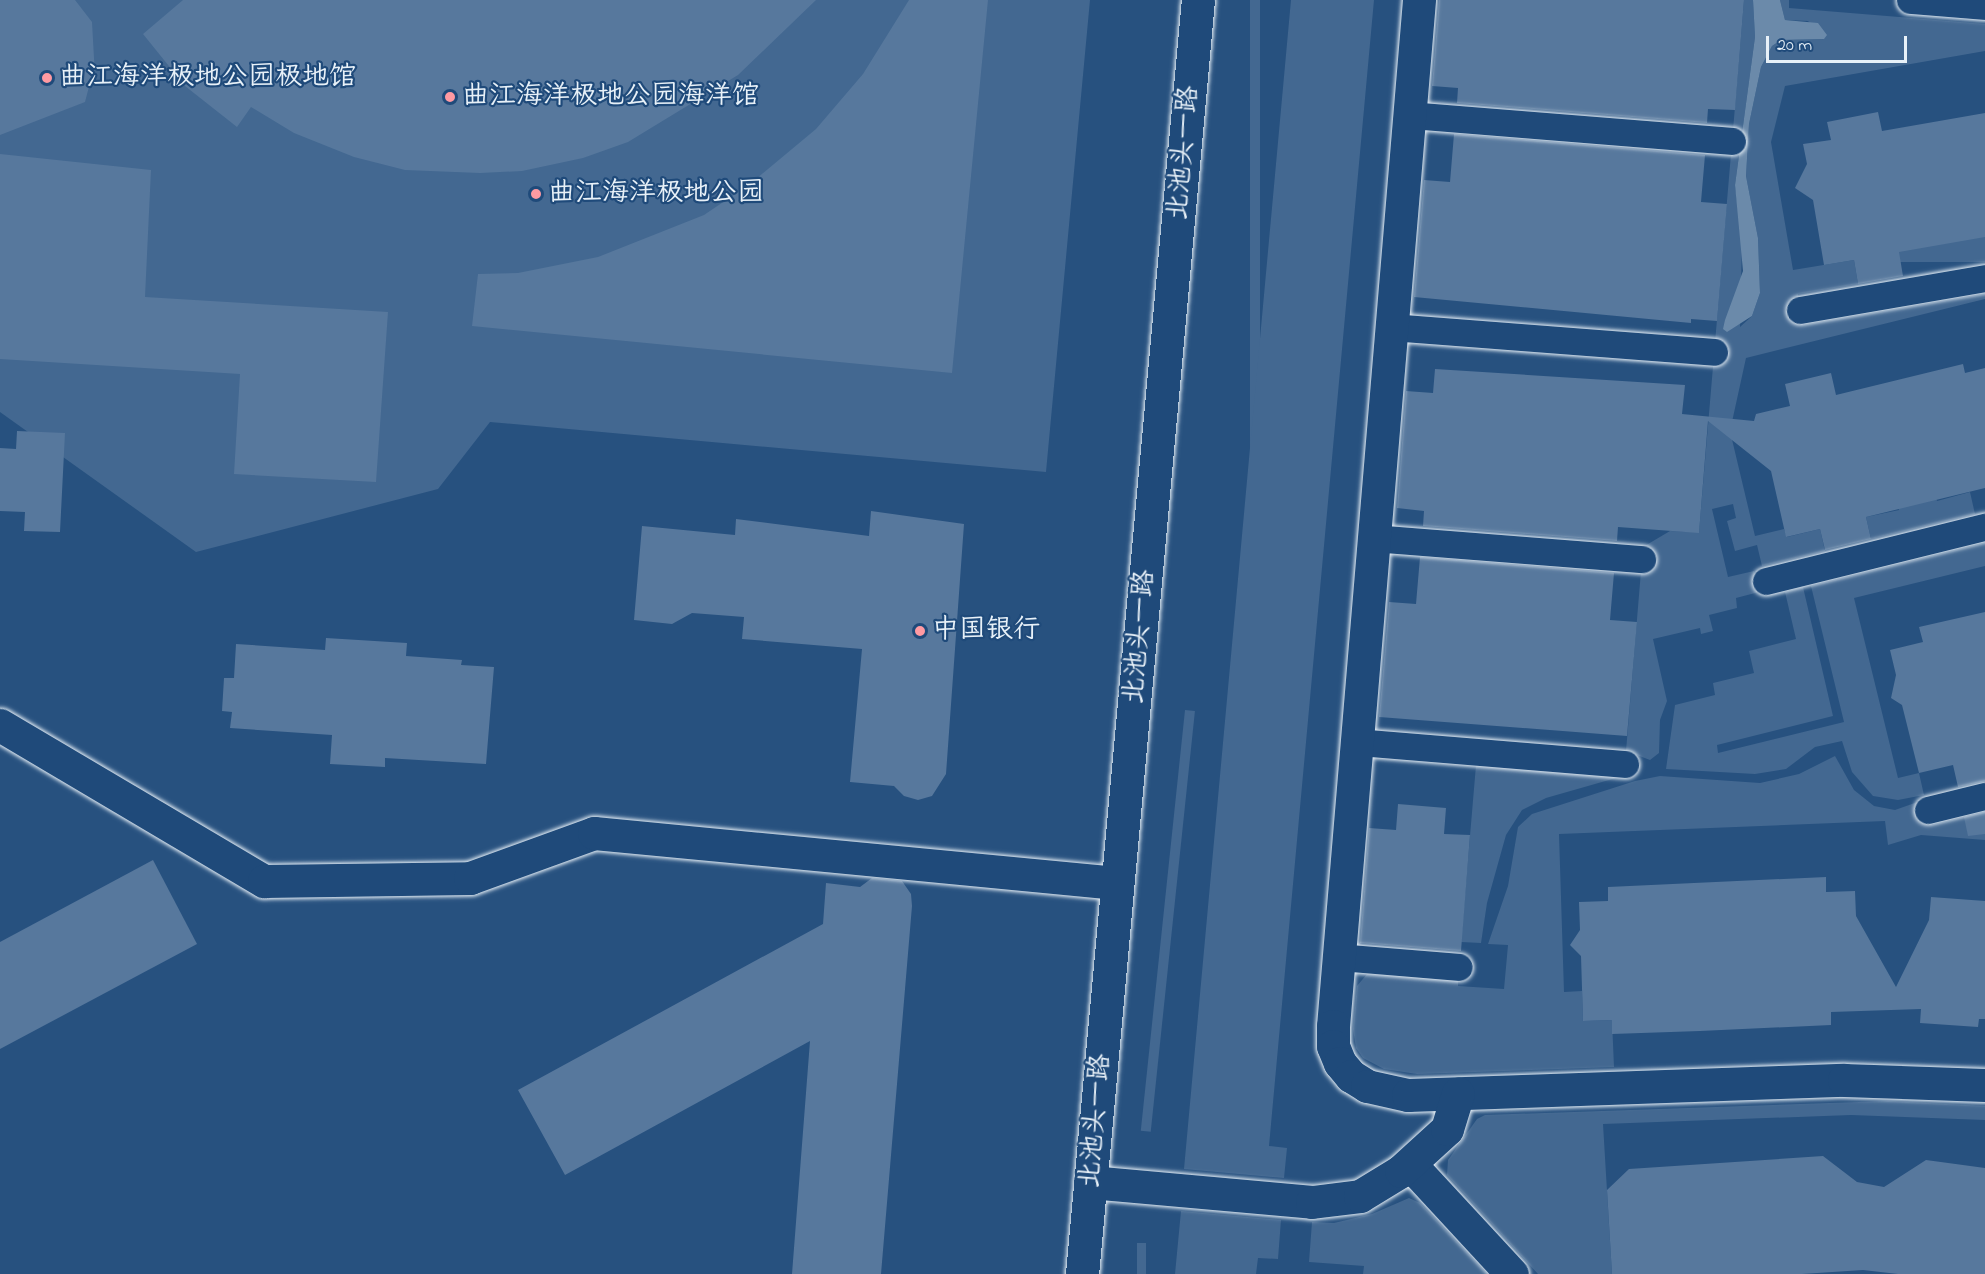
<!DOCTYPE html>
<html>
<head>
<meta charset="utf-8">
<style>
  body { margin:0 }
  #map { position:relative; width:1985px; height:1274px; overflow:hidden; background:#27517f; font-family:"Indie Flower","LXGW WenKai TC",sans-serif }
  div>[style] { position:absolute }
  .green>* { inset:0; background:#436891; transform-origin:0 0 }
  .water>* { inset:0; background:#6b8aaa }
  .building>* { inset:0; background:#57789d }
  .roads { filter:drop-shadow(0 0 2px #e8f1f8) drop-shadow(0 0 2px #e8f1f8) }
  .lane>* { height:27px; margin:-13.5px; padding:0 13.5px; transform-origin:13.5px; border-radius:13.5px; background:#1f4a7a }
  .street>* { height:33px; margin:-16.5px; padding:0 16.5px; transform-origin:16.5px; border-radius:16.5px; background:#1f4a7a }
  .secondary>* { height:33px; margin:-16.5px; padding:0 16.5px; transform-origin:16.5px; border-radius:16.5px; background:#1f4a7a }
  .dots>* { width:16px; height:16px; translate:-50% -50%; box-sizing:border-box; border:3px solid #1f4a7a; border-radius:50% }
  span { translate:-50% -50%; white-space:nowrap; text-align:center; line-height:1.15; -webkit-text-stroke:4.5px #1f4a7a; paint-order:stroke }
  .poi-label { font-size:27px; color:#e8f1f8 }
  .left { translate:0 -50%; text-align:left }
  .street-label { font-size:27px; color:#e8f1f8 }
  .scale { position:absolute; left:1766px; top:36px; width:141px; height:27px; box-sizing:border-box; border:3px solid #e8f1f8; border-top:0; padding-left:8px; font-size:18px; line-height:21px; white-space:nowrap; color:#e8f1f8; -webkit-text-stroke:4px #1f4a7a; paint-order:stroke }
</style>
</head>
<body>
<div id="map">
  <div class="green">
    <i style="clip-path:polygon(0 0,1090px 0,1046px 472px,490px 422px,438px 489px,196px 552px,0 412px)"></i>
    <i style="left:1250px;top:0;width:10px;height:652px"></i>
    <i style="clip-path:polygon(1291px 0,1374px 0,1269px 1146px,1287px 1148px,1284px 1178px,1184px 1169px)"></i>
    <i style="clip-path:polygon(1744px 0,1753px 0,1755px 37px,1735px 185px,1742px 244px,1740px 327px,1752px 316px,1760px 293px,1758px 238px,1746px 176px,1749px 124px,1761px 67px,1772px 46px,1781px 40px,1824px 39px,1808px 21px,1785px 20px,1780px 0,1789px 0,1789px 8px,1985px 24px,1985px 51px,1785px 86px,1771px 142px,1793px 270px,1854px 260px,1858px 284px,1798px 294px,1803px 325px,1985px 294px,1985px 299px,1746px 358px,1730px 431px,1755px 536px,1784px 529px,1787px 537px,1820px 529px,1825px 551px,1762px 566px,1757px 545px,1735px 551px,1727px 521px,1736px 518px,1733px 504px,1712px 509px,1728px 577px,1754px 571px,1759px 592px,1736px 598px,1737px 608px,1709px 615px,1713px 631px,1701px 634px,1700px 628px,1653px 639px,1667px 701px,1660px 720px,1659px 753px,1650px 760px,1626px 751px,1643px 547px,1670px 531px,1699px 532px)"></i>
    <i style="left:1985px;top:237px;width:25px;height:87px;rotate:90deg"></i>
    <i style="clip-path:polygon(1934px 490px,1937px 501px,1970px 492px,1975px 514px,1871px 539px,1866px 517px,1899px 510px,1897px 498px)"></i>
    <i style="clip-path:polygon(1985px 543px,1985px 566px,1854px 598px,1898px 778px,1919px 773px,1924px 795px,1898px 800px,1873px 796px,1852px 772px,1842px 741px,1815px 747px,1786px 769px,1755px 774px,1666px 769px,1675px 705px,1715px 695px,1713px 683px,1754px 673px,1749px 651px,1796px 639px,1785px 592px,1803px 587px,1833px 716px,1717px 745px,1718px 753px,1844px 722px,1811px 586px)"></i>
    <i style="left:1185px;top:710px;width:10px;height:423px;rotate:6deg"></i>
    <i style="clip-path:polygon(1835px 756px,1854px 790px,1874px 806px,1895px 810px,1926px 799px,1932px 825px,1985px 812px,1985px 840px,1921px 835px,1888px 845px,1885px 821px,1559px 834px,1564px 992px,1582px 991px,1583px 1021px,1612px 1020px,1614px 1067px,1417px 1074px,1384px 1069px,1363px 1058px,1356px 1048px,1353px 1029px,1357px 986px,1367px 974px,1458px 979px,1458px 986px,1504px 989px,1508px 945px,1488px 944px,1508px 886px,1518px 827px,1532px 814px,1635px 781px,1660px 776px,1760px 783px,1799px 774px)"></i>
    <i style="clip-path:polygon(1476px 765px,1623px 776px,1546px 798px,1522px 810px,1506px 835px,1487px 903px,1481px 943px,1461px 942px)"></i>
    <i style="clip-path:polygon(1888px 1101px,1985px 1106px,1985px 1120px,1851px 1115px,1603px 1124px,1612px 1274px,1538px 1274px,1447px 1175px,1448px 1160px,1477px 1119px,1485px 1115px)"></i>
    <i style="clip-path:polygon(1409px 1198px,1420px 1203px,1487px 1274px,1363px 1274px,1364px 1266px,1309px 1262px,1312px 1222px,1334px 1223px,1372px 1214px)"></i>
    <i style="clip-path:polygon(1181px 1211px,1281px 1220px,1278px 1259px,1258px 1258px,1256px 1274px,1175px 1274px)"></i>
    <i style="left:1137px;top:1243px;width:9px;height:31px"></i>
  </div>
  <div class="water">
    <i style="clip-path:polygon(1753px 0,1780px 0,1785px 20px,1818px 23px,1827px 35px,1824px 39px,1781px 40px,1772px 46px,1761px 67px,1749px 124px,1746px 176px,1758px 238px,1760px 293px,1752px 316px,1727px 332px,1723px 329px,1725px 320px,1743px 271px,1735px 185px,1755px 37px)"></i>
  </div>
  <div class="building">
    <i style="clip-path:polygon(0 0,75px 0,92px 22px,95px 76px,91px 79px,85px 102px,0 135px)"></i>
    <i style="clip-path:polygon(183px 0,816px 0,738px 75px,628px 142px,583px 158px,522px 171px,480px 173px,405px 170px,354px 157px,294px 133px,251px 107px,237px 127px,185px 86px,143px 34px)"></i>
    <i style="clip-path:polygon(909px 0,988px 0,952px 373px,472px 326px,478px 274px,518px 273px,598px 257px,704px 215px,750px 184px,816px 129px,863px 74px)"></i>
    <i style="clip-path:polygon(1439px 0,1744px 0,1735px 110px,1708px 109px,1707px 123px,1457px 103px,1458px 88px,1432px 86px)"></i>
    <i style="clip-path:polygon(1878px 112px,1882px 131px,1985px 113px,1985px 237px,1899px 252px,1903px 276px,1858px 284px,1854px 260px,1824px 265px,1813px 200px,1795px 188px,1807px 164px,1803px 144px,1831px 140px,1827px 122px)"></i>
    <i style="clip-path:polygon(1454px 134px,1705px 155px,1701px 202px,1727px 204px,1717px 321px,1691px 319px,1691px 323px,1414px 297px,1424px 180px,1450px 182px)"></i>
    <i style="clip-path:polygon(0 154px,151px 170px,145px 297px,388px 312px,376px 482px,234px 474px,240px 374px,0 359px)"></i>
    <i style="clip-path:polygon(1963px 364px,1965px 373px,1985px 368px,1985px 488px,1866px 517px,1871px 539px,1825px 550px,1820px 529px,1786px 537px,1771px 471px,1708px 421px,1699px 533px,1618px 527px,1617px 541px,1423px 526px,1424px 511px,1397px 508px,1406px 391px,1433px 393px,1435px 369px,1685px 385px,1682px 414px,1754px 421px,1756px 414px,1790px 406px,1785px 384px,1831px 373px,1836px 395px)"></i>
    <i style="clip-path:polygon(17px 431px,65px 433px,60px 532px,24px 531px,25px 512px,0 511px,0 448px,16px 449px)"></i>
    <i style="clip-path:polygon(871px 511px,964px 524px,946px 774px,932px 796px,918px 800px,904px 796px,894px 786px,850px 782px,862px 649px,742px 639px,744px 617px,692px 613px,672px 624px,634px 620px,642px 526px,735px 535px,736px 519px,869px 536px)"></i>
    <i style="clip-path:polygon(1420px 557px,1614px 573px,1610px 620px,1637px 622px,1627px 736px,1379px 717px,1389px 602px,1416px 604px)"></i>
    <i style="clip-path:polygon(1985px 612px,1985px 781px,1958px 787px,1953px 765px,1919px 773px,1902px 705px,1891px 698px,1896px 675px,1890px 650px,1923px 642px,1919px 627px)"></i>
    <i style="clip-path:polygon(326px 638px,407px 643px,406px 656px,462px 660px,461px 665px,494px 667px,486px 764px,385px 758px,385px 767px,330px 764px,332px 735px,230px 728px,232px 712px,222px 711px,224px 678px,234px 678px,236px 644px,325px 650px)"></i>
    <i style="clip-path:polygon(1398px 804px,1446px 808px,1444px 834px,1470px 835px,1461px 951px,1360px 943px,1369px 828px,1396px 830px)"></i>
    <i style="clip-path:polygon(1985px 812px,1985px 834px,1968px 836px,1964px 817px)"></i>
    <i style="clip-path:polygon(153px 860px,197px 944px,0 1049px,0 942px)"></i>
    <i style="clip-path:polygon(1826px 877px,1826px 892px,1855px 891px,1856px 916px,1896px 987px,1929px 920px,1931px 897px,1985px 901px,1985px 1019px,1979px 1019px,1978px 1027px,1920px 1023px,1921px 1009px,1831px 1012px,1831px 1025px,1700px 1031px,1612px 1034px,1612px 1020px,1583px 1021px,1581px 956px,1570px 945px,1580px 930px,1579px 902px,1608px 901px,1608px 887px)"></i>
    <i style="clip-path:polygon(872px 878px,902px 881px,911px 894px,912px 906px,881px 1274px,792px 1274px,810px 1041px,565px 1175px,518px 1090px,823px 924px,826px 883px,860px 887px)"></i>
    <i style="clip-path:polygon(1823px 1156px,1857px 1182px,1884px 1187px,1926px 1160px,1985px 1168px,1985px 1274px,1898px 1274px,1863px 1270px,1802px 1274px,1612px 1274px,1607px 1190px,1629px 1169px)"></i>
  </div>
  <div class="roads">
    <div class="lane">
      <i style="left:1910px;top:0;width:75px;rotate:4.6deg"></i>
      <i style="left:1409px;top:115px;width:324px;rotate:4.6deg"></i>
      <i style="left:1800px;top:310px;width:188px;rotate:-9.8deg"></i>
      <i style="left:1391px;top:327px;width:324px;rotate:4.4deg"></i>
      <i style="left:1373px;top:538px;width:270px;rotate:4.5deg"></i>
      <i style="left:1766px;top:581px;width:226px;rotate:-13.9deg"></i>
      <i style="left:1357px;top:742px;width:269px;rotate:4.7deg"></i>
      <i style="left:1928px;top:810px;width:59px;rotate:-13.8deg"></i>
      <i style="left:1338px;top:957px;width:121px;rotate:4.7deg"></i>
    </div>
    <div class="street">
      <i style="left:1419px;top:0;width:1030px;rotate:94.79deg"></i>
      <i style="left:1333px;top:1026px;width:20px;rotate:90deg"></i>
      <i style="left:1333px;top:1046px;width:18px;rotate:68deg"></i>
      <i style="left:1340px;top:1063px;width:17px;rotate:50deg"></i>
      <i style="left:1351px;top:1076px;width:19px;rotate:32deg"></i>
      <i style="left:1367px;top:1086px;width:42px;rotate:12.4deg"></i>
      <i style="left:1408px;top:1095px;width:436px;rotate:-2deg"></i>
      <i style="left:1844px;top:1080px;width:141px;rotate:2deg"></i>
      <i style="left:0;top:725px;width:307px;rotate:30.6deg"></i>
      <i style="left:264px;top:881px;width:206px;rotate:-0.8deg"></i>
      <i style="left:470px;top:878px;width:132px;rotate:-19.9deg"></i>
      <i style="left:594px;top:833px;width:525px;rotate:5.46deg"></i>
      <i style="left:1410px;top:1164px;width:150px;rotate:47.2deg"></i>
      <i style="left:1090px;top:1182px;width:223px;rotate:5.1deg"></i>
      <i style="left:1312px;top:1202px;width:48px;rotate:-7.1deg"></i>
      <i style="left:1360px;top:1196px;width:48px;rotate:-31.4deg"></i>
      <i style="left:1401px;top:1171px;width:62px;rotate:-42.4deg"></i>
      <i style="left:1447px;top:1129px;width:37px;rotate:-73deg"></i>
    </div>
    <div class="secondary">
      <i style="left:1082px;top:1274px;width:1279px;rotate:-84.8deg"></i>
    </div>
  </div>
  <div class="dots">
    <i style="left:47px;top:78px;background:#ff9aa2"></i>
    <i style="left:450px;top:97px;background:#ff9aa2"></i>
    <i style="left:536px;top:194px;background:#ff9aa2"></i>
    <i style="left:920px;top:631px;background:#ff9aa2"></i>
  </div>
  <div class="poi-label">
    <span class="left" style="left:59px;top:78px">曲江海洋极地公园极地馆</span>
    <span class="left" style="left:462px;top:97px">曲江海洋极地公园海洋馆</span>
    <span class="left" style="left:548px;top:194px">曲江海洋极地公园</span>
    <span class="left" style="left:932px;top:631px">中国银行</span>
  </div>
  <div class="street-label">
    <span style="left:1184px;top:153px;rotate:-85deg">北池头一路</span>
    <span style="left:1140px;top:637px;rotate:-85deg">北池头一路</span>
    <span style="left:1096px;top:1121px;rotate:-85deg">北池头一路</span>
  </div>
  <div class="scale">20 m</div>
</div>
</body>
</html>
